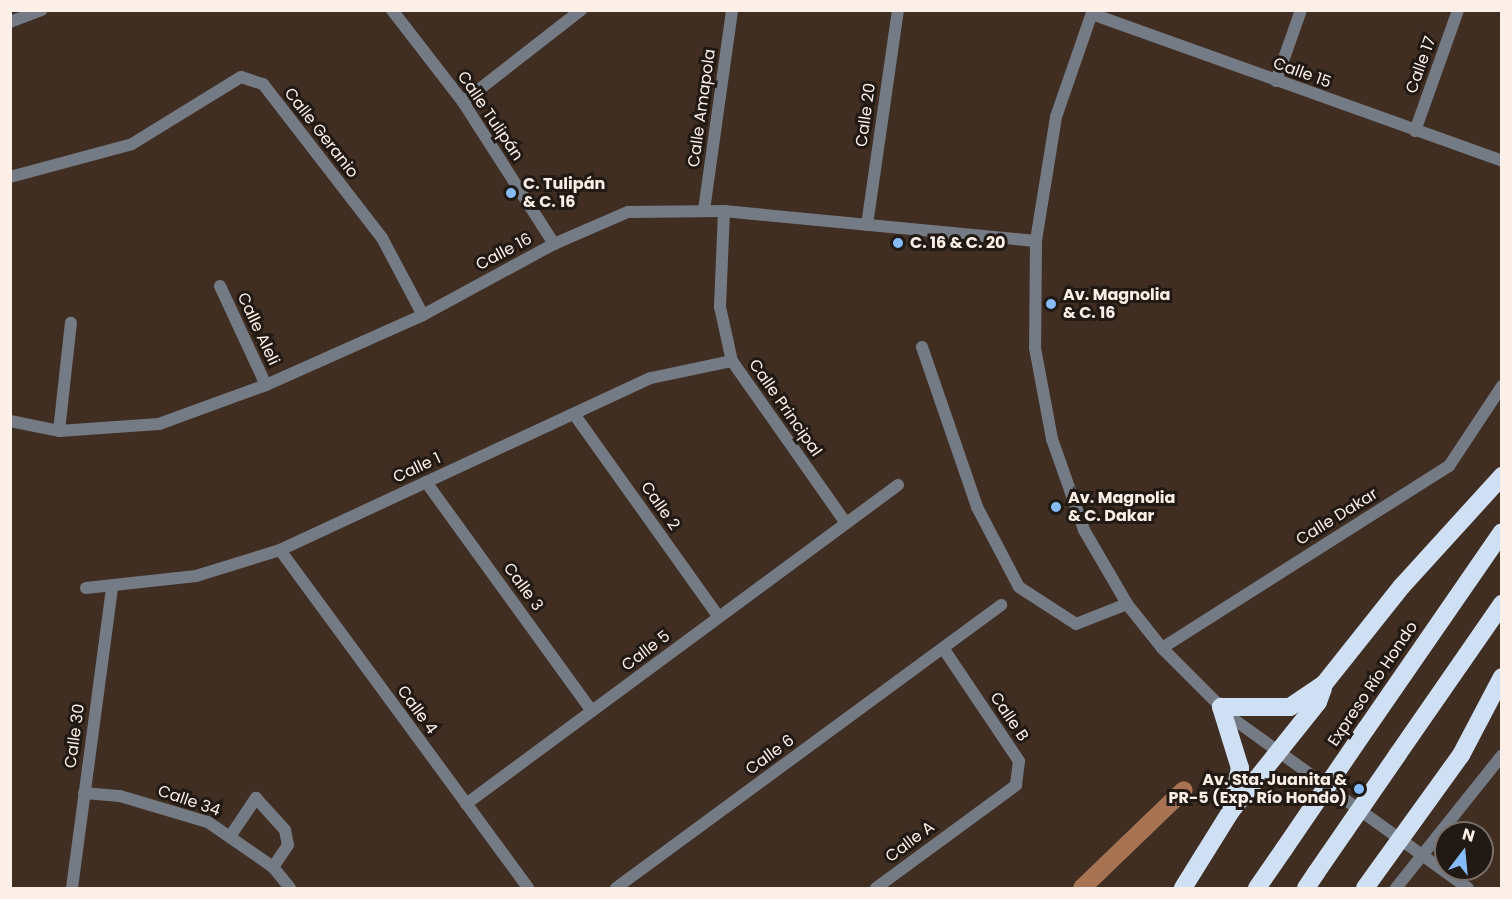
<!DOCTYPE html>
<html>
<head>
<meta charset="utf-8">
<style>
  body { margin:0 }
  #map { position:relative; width:1512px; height:899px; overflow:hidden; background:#412e23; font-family:Poppins,sans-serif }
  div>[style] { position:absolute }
  .canal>* { height:18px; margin:-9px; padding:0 9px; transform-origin:9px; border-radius:9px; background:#a77352 }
  .minor>* { height:12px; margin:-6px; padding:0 6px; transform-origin:6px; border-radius:6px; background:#747b84 }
  .tertiary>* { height:12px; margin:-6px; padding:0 6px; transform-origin:6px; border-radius:6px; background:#747b84 }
  .motorway>* { height:18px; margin:-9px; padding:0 9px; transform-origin:9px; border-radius:9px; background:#cfe0f5 }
  .motorway-bridge>* { height:18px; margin:-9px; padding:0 9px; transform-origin:9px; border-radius:9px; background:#cfe0f5 }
  .dots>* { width:16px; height:16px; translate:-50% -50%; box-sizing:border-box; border:3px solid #211913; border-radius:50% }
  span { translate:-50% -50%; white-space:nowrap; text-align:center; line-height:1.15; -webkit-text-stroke:6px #211913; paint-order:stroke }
  .street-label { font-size:16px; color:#fcefe8 }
  .poi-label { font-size:16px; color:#fcefe8; font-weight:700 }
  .left { translate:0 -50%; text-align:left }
  .right { translate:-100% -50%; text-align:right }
  .frame { position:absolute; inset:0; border:12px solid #fcefe8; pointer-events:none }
  .north { position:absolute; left:1434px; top:821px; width:60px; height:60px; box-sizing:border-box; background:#211913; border:2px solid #796f68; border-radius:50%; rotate:16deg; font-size:16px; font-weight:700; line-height:24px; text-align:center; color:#fcefe8 }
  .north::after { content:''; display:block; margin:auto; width:21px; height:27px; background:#85bbfb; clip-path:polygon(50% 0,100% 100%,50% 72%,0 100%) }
</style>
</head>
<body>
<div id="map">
  <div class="canal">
    <i style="left:1082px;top:888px;width:141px;rotate:-43.9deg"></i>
  </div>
  <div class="minor">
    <i style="left:392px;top:10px;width:116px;rotate:52.3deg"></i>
    <i style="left:463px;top:102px;width:169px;rotate:57.3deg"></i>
    <i style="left:1092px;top:14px;width:436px;rotate:19.7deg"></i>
    <i style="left:10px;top:22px;width:34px;rotate:-21deg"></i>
    <i style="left:1276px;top:81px;width:75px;rotate:-70.6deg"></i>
    <i style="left:463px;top:102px;width:150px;rotate:-37.9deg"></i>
    <i style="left:1415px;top:131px;width:128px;rotate:-70.4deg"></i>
    <i style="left:10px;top:177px;width:126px;rotate:-15.1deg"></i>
    <i style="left:132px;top:144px;width:128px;rotate:-31.6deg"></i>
    <i style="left:241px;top:77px;width:23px;rotate:18deg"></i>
    <i style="left:263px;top:84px;width:195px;rotate:52.3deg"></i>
    <i style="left:382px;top:238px;width:87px;rotate:62deg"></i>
    <i style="left:704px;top:210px;width:202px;rotate:-82deg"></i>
    <i style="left:724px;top:211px;width:96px;rotate:92.4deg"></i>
    <i style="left:720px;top:307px;width:55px;rotate:77.5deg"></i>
    <i style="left:732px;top:361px;width:198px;rotate:54.9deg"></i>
    <i style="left:867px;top:225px;width:217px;rotate:-81.8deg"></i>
    <i style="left:220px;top:286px;width:109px;rotate:65.1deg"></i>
    <i style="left:922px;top:347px;width:169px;rotate:71deg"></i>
    <i style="left:977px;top:507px;width:90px;rotate:62.3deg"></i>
    <i style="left:1019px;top:587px;width:68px;rotate:33deg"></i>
    <i style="left:1076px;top:624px;width:55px;rotate:-21.4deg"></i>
    <i style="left:574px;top:414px;width:249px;rotate:54.5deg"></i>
    <i style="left:10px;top:421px;width:50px;rotate:11.5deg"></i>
    <i style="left:59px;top:431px;width:100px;rotate:-4deg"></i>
    <i style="left:159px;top:424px;width:114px;rotate:-20deg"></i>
    <i style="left:266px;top:385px;width:172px;rotate:-24deg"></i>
    <i style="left:423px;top:315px;width:149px;rotate:-28.5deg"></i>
    <i style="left:554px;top:244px;width:81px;rotate:-23.4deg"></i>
    <i style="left:628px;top:212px;width:96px;rotate:-0.6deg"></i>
    <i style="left:724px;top:211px;width:313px;rotate:5.5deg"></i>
    <i style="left:59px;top:431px;width:109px;rotate:-83.7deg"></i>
    <i style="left:426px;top:482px;width:283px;rotate:54.1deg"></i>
    <i style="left:280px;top:550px;width:419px;rotate:53.7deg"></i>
    <i style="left:86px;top:588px;width:111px;rotate:-6.2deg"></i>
    <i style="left:196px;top:576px;width:88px;rotate:-17.2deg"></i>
    <i style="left:280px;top:550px;width:409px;rotate:-24.9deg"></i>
    <i style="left:651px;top:378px;width:83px;rotate:-11.9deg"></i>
    <i style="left:1162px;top:648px;width:340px;rotate:-32.4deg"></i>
    <i style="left:1449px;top:466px;width:96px;rotate:-56.5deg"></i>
    <i style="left:84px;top:793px;width:36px;rotate:5deg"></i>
    <i style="left:120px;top:796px;width:92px;rotate:16.5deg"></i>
    <i style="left:208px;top:822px;width:79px;rotate:34.7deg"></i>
    <i style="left:273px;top:867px;width:27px;rotate:51deg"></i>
    <i style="left:466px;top:804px;width:537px;rotate:-36.44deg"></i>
    <i style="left:231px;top:835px;width:45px;rotate:-56deg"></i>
    <i style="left:256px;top:798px;width:43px;rotate:47.8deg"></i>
    <i style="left:285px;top:830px;width:15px;rotate:79deg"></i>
    <i style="left:288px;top:845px;width:27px;rotate:124deg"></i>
    <i style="left:72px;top:888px;width:303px;rotate:-82.4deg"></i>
    <i style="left:616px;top:888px;width:478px;rotate:-36.3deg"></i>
    <i style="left:876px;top:888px;width:174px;rotate:-36.3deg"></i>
    <i style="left:1016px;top:785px;width:24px;rotate:-83deg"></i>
    <i style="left:1019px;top:761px;width:136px;rotate:-123.9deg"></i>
    <i style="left:1396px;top:888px;width:170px;rotate:-51.4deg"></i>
  </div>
  <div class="tertiary">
    <i style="left:1093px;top:10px;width:113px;rotate:109.1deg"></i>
    <i style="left:1056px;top:117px;width:126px;rotate:99.2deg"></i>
    <i style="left:1036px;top:241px;width:107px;rotate:90.5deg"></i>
    <i style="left:1035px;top:348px;width:93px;rotate:79.4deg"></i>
    <i style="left:1052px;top:439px;width:96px;rotate:70.6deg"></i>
    <i style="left:1084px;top:530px;width:86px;rotate:59.8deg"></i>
    <i style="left:1127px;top:604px;width:56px;rotate:51.5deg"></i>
    <i style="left:1162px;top:648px;width:99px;rotate:45deg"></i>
    <i style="left:1232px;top:718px;width:291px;rotate:35.8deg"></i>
  </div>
  <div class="motorway">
    <i style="left:1366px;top:729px;width:239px;rotate:-55.4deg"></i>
    <i style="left:1398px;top:754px;width:183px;rotate:-55.3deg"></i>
    <i style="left:1231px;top:811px;width:44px;rotate:-78.2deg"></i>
    <i style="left:1240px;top:768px;width:64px;rotate:-107.3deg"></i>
    <i style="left:1221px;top:707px;width:69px"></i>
    <i style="left:1290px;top:707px;width:41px;rotate:-34.1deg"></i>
    <i style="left:1324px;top:684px;width:125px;rotate:-51.5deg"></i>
    <i style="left:1402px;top:586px;width:149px;rotate:-47.7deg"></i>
    <i style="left:1183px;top:888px;width:91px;rotate:-58.1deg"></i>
    <i style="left:1231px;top:811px;width:139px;rotate:-51.4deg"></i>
    <i style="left:1318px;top:702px;width:15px;rotate:-70deg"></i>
    <i style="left:1257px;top:888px;width:47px;rotate:-55.3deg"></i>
    <i style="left:1306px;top:888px;width:18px;rotate:-56deg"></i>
    <i style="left:1365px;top:888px;width:164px;rotate:-54.2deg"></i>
    <i style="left:1461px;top:755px;width:88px;rotate:-62.3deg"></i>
  </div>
  <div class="motorway-bridge">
    <i style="left:1284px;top:849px;width:145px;rotate:-55.7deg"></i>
    <i style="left:1316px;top:873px;width:145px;rotate:-55.4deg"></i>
  </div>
  <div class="dots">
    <i style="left:511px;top:193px;background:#85bbfb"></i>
    <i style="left:898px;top:243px;background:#85bbfb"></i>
    <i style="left:1051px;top:304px;background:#85bbfb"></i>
    <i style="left:1056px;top:507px;background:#85bbfb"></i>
    <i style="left:1359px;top:789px;background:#85bbfb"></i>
  </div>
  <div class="street-label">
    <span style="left:1421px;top:65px;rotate:-70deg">Calle 17</span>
    <span style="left:1302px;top:73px;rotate:20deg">Calle 15</span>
    <span style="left:702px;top:108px;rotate:-82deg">Calle Amapola</span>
    <span style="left:866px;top:115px;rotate:-82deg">Calle 20</span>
    <span style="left:490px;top:116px;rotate:56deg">Calle Tulipán</span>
    <span style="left:321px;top:133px;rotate:52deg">Calle Geranio</span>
    <span style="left:504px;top:252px;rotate:-28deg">Calle 16</span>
    <span style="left:258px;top:329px;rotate:65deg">Calle Aleli</span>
    <span style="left:785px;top:408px;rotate:55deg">Calle Principal</span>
    <span style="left:417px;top:468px;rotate:-25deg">Calle 1</span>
    <span style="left:660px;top:506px;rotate:55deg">Calle 2</span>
    <span style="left:1337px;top:517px;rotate:-32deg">Calle Dakar</span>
    <span style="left:523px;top:587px;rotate:54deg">Calle 3</span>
    <span style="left:646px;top:651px;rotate:-37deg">Calle 5</span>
    <span style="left:1373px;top:684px;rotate:-56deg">Expreso Río Hondo</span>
    <span style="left:417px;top:710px;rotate:54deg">Calle 4</span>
    <span style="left:1009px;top:717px;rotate:56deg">Calle B</span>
    <span style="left:75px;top:736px;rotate:-82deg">Calle 30</span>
    <span style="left:770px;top:755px;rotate:-36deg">Calle 6</span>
    <span style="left:189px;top:801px;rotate:19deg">Calle 34</span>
    <span style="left:910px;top:842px;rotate:-37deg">Calle A</span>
  </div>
  <div class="poi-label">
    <span class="left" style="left:523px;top:193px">C. Tulipán<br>&amp; C. 16</span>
    <span class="left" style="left:910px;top:243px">C. 16 &amp; C. 20</span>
    <span class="left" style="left:1063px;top:304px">Av. Magnolia<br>&amp; C. 16</span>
    <span class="left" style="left:1068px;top:507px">Av. Magnolia<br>&amp; C. Dakar</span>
    <span class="right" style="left:1347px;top:789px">Av. Sta. Juanita &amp;<br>PR-5 (Exp. Río Hondo)</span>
  </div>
  <div class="frame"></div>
  <div class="north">N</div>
</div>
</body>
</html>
